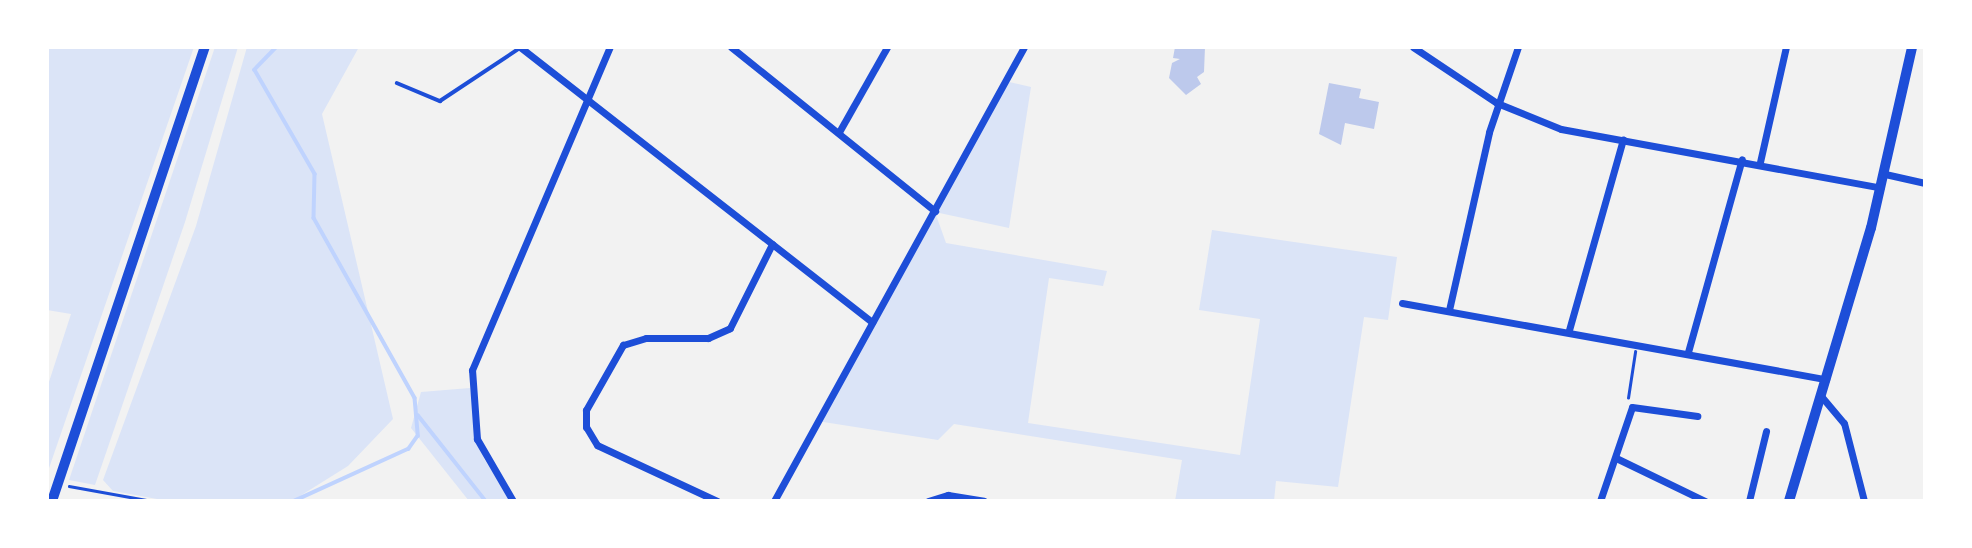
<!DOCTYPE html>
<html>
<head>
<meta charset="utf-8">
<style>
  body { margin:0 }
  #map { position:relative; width:1972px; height:548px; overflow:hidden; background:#f2f2f2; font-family:"Open Sans",sans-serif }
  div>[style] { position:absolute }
  .green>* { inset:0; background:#dbe4f7 }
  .stream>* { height:3.5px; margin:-1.75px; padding:0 1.75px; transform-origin:1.75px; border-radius:1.75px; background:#bfd3fe }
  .building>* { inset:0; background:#bdc9ec }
  .path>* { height:2.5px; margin:-1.25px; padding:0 1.25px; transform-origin:1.25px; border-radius:1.25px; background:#1d4ed8 }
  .service>* { height:3.5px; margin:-1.75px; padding:0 1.75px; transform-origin:1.75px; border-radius:1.75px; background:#1d4ed8 }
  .minor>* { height:7px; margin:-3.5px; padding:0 3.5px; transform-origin:3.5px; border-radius:3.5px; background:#1d4ed8 }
  .secondary>* { height:10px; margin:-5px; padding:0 5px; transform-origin:5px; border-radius:5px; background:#1d4ed8 }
  .primary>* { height:10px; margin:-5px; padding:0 5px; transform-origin:5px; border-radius:5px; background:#1d4ed8 }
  span { translate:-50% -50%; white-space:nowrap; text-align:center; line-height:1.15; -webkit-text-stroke:5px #fff; paint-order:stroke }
  .frame { position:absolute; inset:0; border:49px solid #fff; pointer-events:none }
</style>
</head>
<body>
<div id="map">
  <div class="green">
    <i style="clip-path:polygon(47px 47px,194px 47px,47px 474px,47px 388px,71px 314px,47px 310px)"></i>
    <i style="clip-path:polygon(215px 47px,238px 47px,185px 222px,95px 485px,69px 480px)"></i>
    <i style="clip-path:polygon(247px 47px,359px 47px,322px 114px,393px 419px,348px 466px,292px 501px,168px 501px,113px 491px,103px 480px,196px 226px)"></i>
    <i style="clip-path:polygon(1005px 81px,1031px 87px,1009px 228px,935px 212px,946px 243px,1107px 271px,1103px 286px,1049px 278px,1028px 423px,1240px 455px,1260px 319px,1199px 310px,1212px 230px,1397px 257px,1388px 320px,1364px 317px,1338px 487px,1276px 481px,1274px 501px,1175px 501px,1182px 460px,954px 424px,938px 440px,817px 421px)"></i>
    <i style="clip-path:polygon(470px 388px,484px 459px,513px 501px,469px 501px,411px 428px,421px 392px)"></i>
  </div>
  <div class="stream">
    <i style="left:277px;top:47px;width:32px;rotate:134deg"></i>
    <i style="left:255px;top:70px;width:120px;rotate:60deg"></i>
    <i style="left:315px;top:174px;width:44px;rotate:91.3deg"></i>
    <i style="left:314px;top:218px;width:206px;rotate:60.7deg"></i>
    <i style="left:415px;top:398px;width:38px;rotate:85deg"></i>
    <i style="left:418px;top:436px;width:16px;rotate:125deg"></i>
    <i style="left:409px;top:449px;width:125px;rotate:155.5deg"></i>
    <i style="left:418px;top:415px;width:110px;rotate:51.7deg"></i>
  </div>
  <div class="building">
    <i style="clip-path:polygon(1175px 47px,1205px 47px,1204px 72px,1197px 77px,1201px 84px,1186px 95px,1169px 78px,1172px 63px,1180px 59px,1173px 58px)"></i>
    <i style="clip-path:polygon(1329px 83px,1361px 89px,1359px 98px,1379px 102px,1374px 129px,1345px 123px,1341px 145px,1319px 134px)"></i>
  </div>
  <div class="path">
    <i style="left:1628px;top:398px;width:47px;rotate:-81.3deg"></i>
    <i style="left:69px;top:486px;width:84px;rotate:10.2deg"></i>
  </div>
  <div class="service">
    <i style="left:397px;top:83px;width:47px;rotate:22.7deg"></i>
    <i style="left:440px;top:101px;width:96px;rotate:-33.5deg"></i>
  </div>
  <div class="minor">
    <i style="left:520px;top:47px;width:447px;rotate:38deg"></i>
    <i style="left:731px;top:47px;width:262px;rotate:38.8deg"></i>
    <i style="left:1413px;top:47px;width:101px;rotate:33.7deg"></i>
    <i style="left:1497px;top:103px;width:69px;rotate:22.1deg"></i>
    <i style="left:1561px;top:129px;width:325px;rotate:10.4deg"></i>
    <i style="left:839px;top:132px;width:98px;rotate:-60.5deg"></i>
    <i style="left:1760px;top:162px;width:118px;rotate:-77.3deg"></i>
    <i style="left:1885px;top:174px;width:41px;rotate:12.7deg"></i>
    <i style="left:1402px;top:303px;width:431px;rotate:10.2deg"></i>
    <i style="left:1449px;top:310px;width:182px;rotate:-77.3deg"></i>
    <i style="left:1489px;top:132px;width:90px;rotate:-71.2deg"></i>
    <i style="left:1569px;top:330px;width:198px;rotate:-74.2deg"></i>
    <i style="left:1688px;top:352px;width:200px;rotate:-74.4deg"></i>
    <i style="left:1821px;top:396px;width:35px;rotate:50deg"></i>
    <i style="left:1844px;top:423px;width:81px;rotate:75.6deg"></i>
    <i style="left:1616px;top:458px;width:99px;rotate:25.8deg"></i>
    <i style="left:513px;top:501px;width:72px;rotate:-120.1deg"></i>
    <i style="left:477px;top:439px;width:69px;rotate:-94.1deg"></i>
    <i style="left:472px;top:370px;width:351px;rotate:-66.9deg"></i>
    <i style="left:717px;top:501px;width:132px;rotate:-155deg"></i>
    <i style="left:597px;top:445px;width:21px;rotate:-121deg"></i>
    <i style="left:586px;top:427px;width:17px;rotate:-90deg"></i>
    <i style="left:586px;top:410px;width:75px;rotate:-60.4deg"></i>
    <i style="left:623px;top:345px;width:24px;rotate:-17deg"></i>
    <i style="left:646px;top:338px;width:62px"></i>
    <i style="left:708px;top:338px;width:24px;rotate:-24deg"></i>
    <i style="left:730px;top:328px;width:94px;rotate:-63.4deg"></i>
    <i style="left:774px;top:501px;width:518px;rotate:-61.16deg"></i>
    <i style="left:928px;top:501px;width:21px;rotate:-17deg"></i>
    <i style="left:948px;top:495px;width:36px;rotate:9deg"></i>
    <i style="left:1600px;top:501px;width:99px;rotate:-71.2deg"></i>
    <i style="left:1632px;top:407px;width:66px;rotate:7.9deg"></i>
    <i style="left:1749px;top:501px;width:72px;rotate:-76.3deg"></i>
  </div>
  <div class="secondary">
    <i style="left:1789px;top:501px;width:285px;rotate:-73.3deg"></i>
    <i style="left:1871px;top:228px;width:186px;rotate:-77.2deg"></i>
  </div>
  <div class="primary">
    <i style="left:52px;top:501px;width:479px;rotate:-71.4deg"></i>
  </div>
  <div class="frame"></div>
</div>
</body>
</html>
